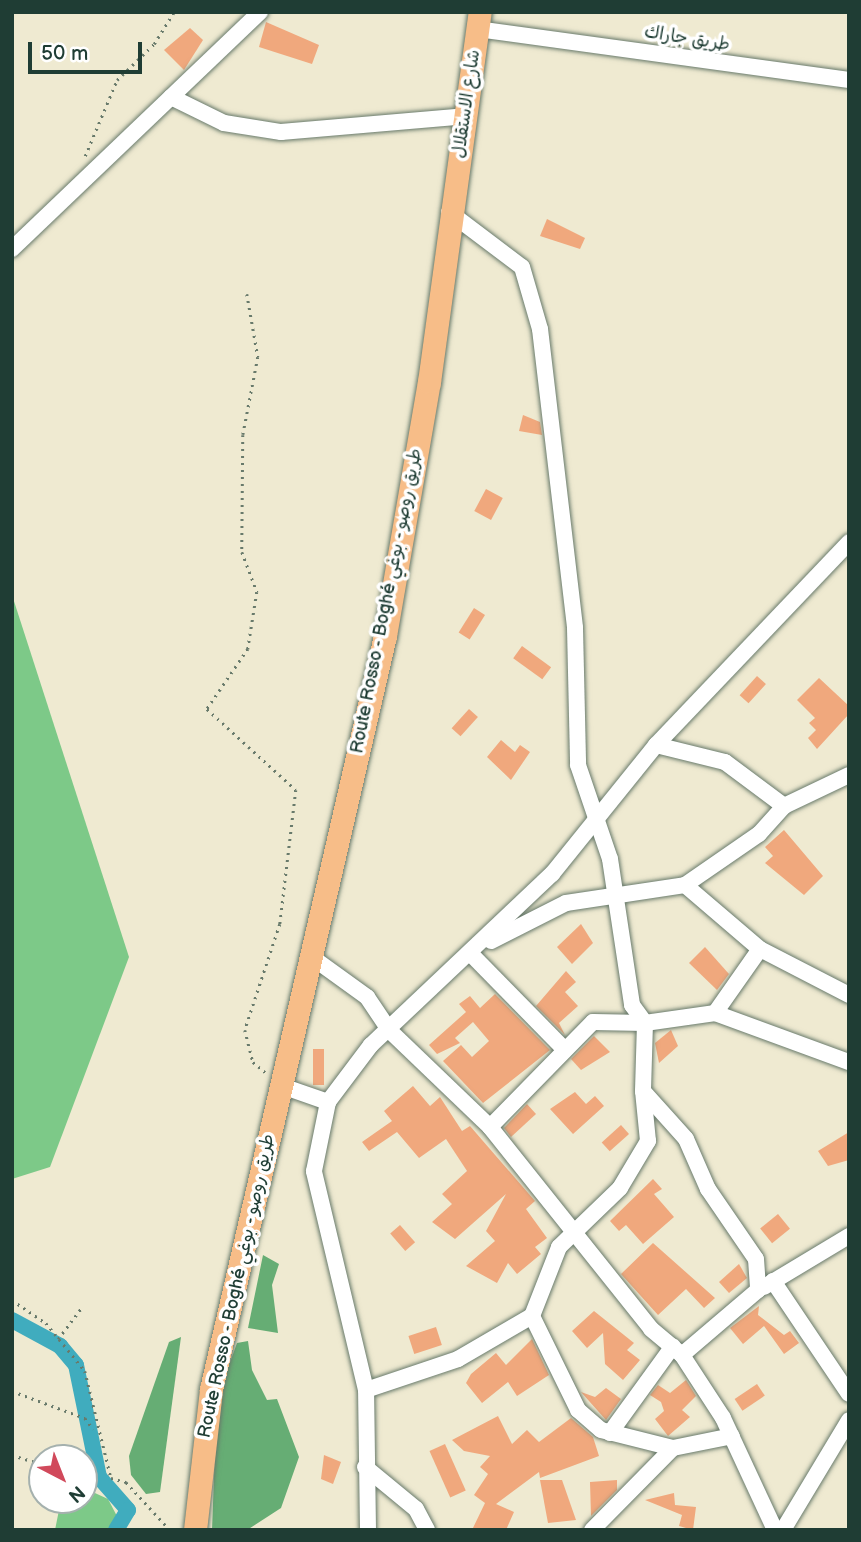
<!DOCTYPE html>
<html>
<head>
<meta charset="utf-8">
<style>
  body { margin:0 }
  #map { position:relative; width:861px; height:1542px; overflow:hidden; background:#efead1; font-family:"Balsamiq Sans","Playpen Sans Arabic",sans-serif }
  div>[style] { position:absolute }
  .green>* { inset:0; background:#7dc988 }
  .forest>* { inset:0; background:#66ad74 }
  .canal>* { height:16px; margin:-8px; padding:0 8px; transform-origin:8px; border-radius:8px; background:#40acbe }
  .building>* { inset:0; background:#f0a87d; transform-origin:0 0 }
  .path>* { height:2.5px; margin-top:-1.25px; transform-origin:0; background:repeating-linear-gradient(90deg,#687a6b 0 2px,transparent 0 7px) }
  .roads { filter:drop-shadow(0 0 2px #687a6b) drop-shadow(0 0 2px #687a6b) }
  .minor>* { height:16px; margin:-8px; padding:0 8px; transform-origin:8px; border-radius:8px; background:#fff }
  .highway>* { height:23px; margin:-11.5px; padding:0 11.5px; transform-origin:11.5px; border-radius:11.5px; background:#f7bd88 }
  span { translate:-50% -50%; white-space:nowrap; text-align:center; line-height:1.15; -webkit-text-stroke:7px #fff; paint-order:stroke }
  .street-label { font-size:18px; color:#1f3d34 }
  .frame { position:absolute; inset:0; border:14px solid #1f3d34; pointer-events:none }
  .north { position:absolute; left:28px; top:1444px; width:70px; height:70px; box-sizing:border-box; background:#fff; border:2px solid #a5b1ae; border-radius:50%; rotate:138deg; font-size:19px; font-weight:700; line-height:28px; text-align:center; color:#1f3d34 }
  .north::after { content:''; display:block; margin:auto; width:24px; height:32px; background:#d1495b; clip-path:polygon(50% 0,100% 100%,50% 72%,0 100%) }
  .scale { position:absolute; left:28px; top:42px; width:114px; height:32px; box-sizing:border-box; border:4px solid #1f3d34; border-top:0; padding-left:9px; font-size:21px; line-height:24px; white-space:nowrap; color:#1f3d34; -webkit-text-stroke:5px #fff; paint-order:stroke }
</style>
</head>
<body>
<div id="map">
  <div class="green">
    <i style="clip-path:polygon(12px 595px,129px 957px,50px 1167px,12px 1179px)"></i>
    <i style="clip-path:polygon(84px 1488px,108px 1499px,119px 1520px,106px 1530px,55px 1530px,61px 1500px,84px 1500px)"></i>
  </div>
  <div class="forest">
    <i style="clip-path:polygon(263px 1255px,279px 1264px,272px 1285px,278px 1333px,248px 1328px)"></i>
    <i style="clip-path:polygon(181px 1337px,160px 1492px,146px 1494px,131px 1475px,129px 1456px,169px 1342px)"></i>
    <i style="clip-path:polygon(248px 1341px,252px 1370px,267px 1400px,277px 1399px,299px 1457px,281px 1508px,247px 1530px,212px 1530px,217px 1398px,237px 1343px)"></i>
  </div>
  <div class="canal">
    <i style="left:12px;top:1320px;width:55px;rotate:28.4deg"></i>
    <i style="left:60px;top:1346px;width:25px;rotate:50deg"></i>
    <i style="left:76px;top:1365px;width:114px;rotate:78.4deg"></i>
    <i style="left:99px;top:1477px;width:44px;rotate:48.7deg"></i>
    <i style="left:128px;top:1510px;width:23px;rotate:121deg"></i>
  </div>
  <div class="building">
    <i style="clip-path:polygon(266px 22px,319px 45px,312px 64px,259px 47px)"></i>
    <i style="clip-path:polygon(190px 28px,203px 40px,184px 70px,164px 50px)"></i>
    <i style="clip-path:polygon(547px 219px,585px 238px,580px 249px,540px 236px)"></i>
    <i style="clip-path:polygon(523px 415px,540px 422px,542px 435px,519px 431px)"></i>
    <i style="left:486px;top:489px;width:19px;height:25px;rotate:28deg"></i>
    <i style="left:474px;top:608px;width:13px;height:29px;rotate:32deg"></i>
    <i style="left:522px;top:646px;width:36px;height:15px;rotate:36deg"></i>
    <i style="left:757px;top:676px;width:12px;height:26px;rotate:42deg"></i>
    <i style="clip-path:polygon(819px 678px,849px 706px,849px 714px,817px 749px,808px 738px,816px 730px,809px 723px,815px 718px,797px 700px)"></i>
    <i style="left:469px;top:709px;width:12px;height:26px;rotate:42deg"></i>
    <i style="clip-path:polygon(501px 740px,515px 752px,520px 745px,530px 752px,511px 780px,487px 757px)"></i>
    <i style="clip-path:polygon(784px 830px,823px 876px,804px 895px,765px 863px,773px 856px,765px 847px)"></i>
    <i style="clip-path:polygon(581px 924px,593px 943px,572px 964px,557px 947px)"></i>
    <i style="clip-path:polygon(705px 947px,729px 974px,717px 990px,689px 963px)"></i>
    <i style="clip-path:polygon(566px 971px,576px 982px,565px 992px,578px 1006px,559px 1023px,565px 1035px,536px 1006px)"></i>
    <i style="clip-path:polygon(495px 994px,550px 1050px,483px 1103px,443px 1061px,461px 1045px,472px 1057px,489px 1041px,473px 1022px,455px 1038px,460px 1043px,437px 1054px,429px 1045px,466px 1012px,459px 1004px,470px 996px,480px 1008px)"></i>
    <i style="clip-path:polygon(671px 1030px,678px 1046px,659px 1063px,655px 1043px)"></i>
    <i style="clip-path:polygon(594px 1036px,610px 1052px,581px 1070px,571px 1059px)"></i>
    <i style="left:313px;top:1049px;width:11px;height:36px"></i>
    <i style="clip-path:polygon(413px 1086px,430px 1106px,440px 1097px,462px 1131px,470px 1126px,535px 1201px,526px 1209px,547px 1238px,535px 1247px,541px 1254px,517px 1274px,508px 1263px,497px 1283px,466px 1266px,495px 1241px,486px 1231px,506px 1194px,455px 1239px,432px 1222px,452px 1204px,442px 1194px,467px 1171px,446px 1139px,419px 1158px,397px 1132px,369px 1151px,362px 1142px,392px 1121px,384px 1111px)"></i>
    <i style="clip-path:polygon(575px 1092px,586px 1104px,595px 1096px,604px 1106px,573px 1134px,550px 1109px)"></i>
    <i style="clip-path:polygon(527px 1104px,536px 1114px,511px 1137px,504px 1128px)"></i>
    <i style="left:621px;top:1125px;width:12px;height:26px;rotate:48deg"></i>
    <i style="clip-path:polygon(849px 1132px,849px 1160px,828px 1166px,818px 1151px)"></i>
    <i style="clip-path:polygon(653px 1179px,662px 1189px,654px 1194px,674px 1217px,643px 1244px,626px 1225px,619px 1231px,610px 1221px)"></i>
    <i style="left:778px;top:1214px;width:19px;height:23px;rotate:51deg"></i>
    <i style="left:400px;top:1225px;width:23px;height:13px;rotate:49deg"></i>
    <i style="clip-path:polygon(653px 1243px,715px 1298px,704px 1308px,686px 1289px,658px 1315px,621px 1274px)"></i>
    <i style="clip-path:polygon(739px 1264px,747px 1278px,729px 1293px,719px 1282px)"></i>
    <i style="clip-path:polygon(759px 1306px,758px 1315px,784px 1335px,790px 1331px,799px 1343px,784px 1354px,764px 1326px,743px 1344px,730px 1328px)"></i>
    <i style="clip-path:polygon(594px 1311px,634px 1343px,627px 1350px,640px 1360px,623px 1380px,605px 1364px,603px 1333px,587px 1348px,572px 1331px)"></i>
    <i style="left:436px;top:1327px;width:19px;height:29px;rotate:72deg"></i>
    <i style="clip-path:polygon(532px 1339px,549px 1375px,517px 1396px,508px 1382px,482px 1403px,466px 1383px,471px 1374px,496px 1353px,506px 1365px)"></i>
    <i style="clip-path:polygon(686px 1380px,696px 1396px,682px 1410px,690px 1417px,668px 1436px,655px 1419px,664px 1411px,661px 1402px,650px 1395px,658px 1385px,670px 1393px)"></i>
    <i style="left:757px;top:1384px;width:14px;height:27px;rotate:56deg"></i>
    <i style="clip-path:polygon(606px 1388px,621px 1399px,606px 1420px,581px 1392px,595px 1397px)"></i>
    <i style="clip-path:polygon(498px 1416px,512px 1444px,527px 1430px,539px 1442px,571px 1418px,593px 1437px,599px 1456px,540px 1478px,539px 1472px,496px 1504px,514px 1512px,506px 1530px,472px 1530px,485px 1503px,474px 1495px,488px 1474px,480px 1467px,490px 1456px,464px 1451px,452px 1440px)"></i>
    <i style="left:445px;top:1444px;width:51px;height:17px;rotate:66deg"></i>
    <i style="clip-path:polygon(324px 1455px,341px 1462px,333px 1484px,321px 1479px)"></i>
    <i style="clip-path:polygon(540px 1480px,562px 1480px,576px 1520px,548px 1523px)"></i>
    <i style="clip-path:polygon(617px 1480px,617px 1490px,591px 1516px,590px 1482px)"></i>
    <i style="clip-path:polygon(674px 1493px,675px 1505px,696px 1507px,693px 1530px,679px 1526px,682px 1515px,645px 1500px)"></i>
  </div>
  <div class="path">
    <i style="left:85px;top:156px;width:82px;rotate:-67.2deg"></i>
    <i style="left:117px;top:80px;width:52px;rotate:-44.2deg"></i>
    <i style="left:154px;top:44px;width:38px;rotate:-58deg"></i>
    <i style="left:247px;top:294px;width:64px;rotate:80.1deg"></i>
    <i style="left:258px;top:357px;width:79px;rotate:100.9deg"></i>
    <i style="left:243px;top:435px;width:117px;rotate:90.5deg"></i>
    <i style="left:242px;top:552px;width:43px;rotate:69.4deg"></i>
    <i style="left:257px;top:592px;width:58px;rotate:99deg"></i>
    <i style="left:248px;top:649px;width:73px;rotate:124.3deg"></i>
    <i style="left:207px;top:709px;width:120px;rotate:42.3deg"></i>
    <i style="left:296px;top:790px;width:135px;rotate:96.8deg"></i>
    <i style="left:280px;top:924px;width:112px;rotate:108.3deg"></i>
    <i style="left:245px;top:1030px;width:33px;rotate:76deg"></i>
    <i style="left:253px;top:1062px;width:17px;rotate:40deg"></i>
    <i style="left:12px;top:1300px;width:41px;rotate:34.1deg"></i>
    <i style="left:46px;top:1323px;width:62px;rotate:50.9deg"></i>
    <i style="left:85px;top:1371px;width:110px;rotate:76.3deg"></i>
    <i style="left:111px;top:1478px;width:16px;rotate:15deg"></i>
    <i style="left:126px;top:1482px;width:65px;rotate:47.5deg"></i>
    <i style="left:58px;top:1339px;width:39px;rotate:-53deg"></i>
    <i style="left:12px;top:1391px;width:78px;rotate:20.3deg"></i>
    <i style="left:85px;top:1418px;width:14px;rotate:54deg"></i>
    <i style="left:12px;top:1455px;width:31px;rotate:17deg"></i>
  </div>
  <div class="roads">
    <div class="minor">
      <i style="left:477px;top:29px;width:375px;rotate:7.8deg"></i>
      <i style="left:171px;top:97px;width:59px;rotate:26.1deg"></i>
      <i style="left:224px;top:123px;width:58px;rotate:9deg"></i>
      <i style="left:281px;top:132px;width:187px;rotate:-4.9deg"></i>
      <i style="left:449px;top:212px;width:91px;rotate:37deg"></i>
      <i style="left:522px;top:267px;width:65px;rotate:73.8deg"></i>
      <i style="left:540px;top:329px;width:301px;rotate:83.3deg"></i>
      <i style="left:575px;top:628px;width:137px;rotate:88.7deg"></i>
      <i style="left:578px;top:765px;width:99px;rotate:71.2deg"></i>
      <i style="left:610px;top:859px;width:148px;rotate:81.4deg"></i>
      <i style="left:632px;top:1005px;width:22px;rotate:54deg"></i>
      <i style="left:645px;top:1023px;width:68px;rotate:91.7deg"></i>
      <i style="left:643px;top:1091px;width:64px;rotate:48.1deg"></i>
      <i style="left:686px;top:1139px;width:55px;rotate:66.3deg"></i>
      <i style="left:708px;top:1189px;width:85px;rotate:55.6deg"></i>
      <i style="left:756px;top:1259px;width:31px;rotate:86deg"></i>
      <i style="left:758px;top:1290px;width:100px;rotate:139.5deg"></i>
      <i style="left:682px;top:1355px;width:75px;rotate:56.9deg"></i>
      <i style="left:723px;top:1418px;width:123px;rotate:65.1deg"></i>
      <i style="left:12px;top:249px;width:343px;rotate:-43.7deg"></i>
      <i style="left:656px;top:745px;width:71px;rotate:13.8deg"></i>
      <i style="left:725px;top:762px;width:74px;rotate:36.7deg"></i>
      <i style="left:685px;top:885px;width:99px;rotate:40.5deg"></i>
      <i style="left:760px;top:949px;width:100px;rotate:27.3deg"></i>
      <i style="left:491px;top:941px;width:84px;rotate:-26.9deg"></i>
      <i style="left:566px;top:903px;width:120px;rotate:-8.6deg"></i>
      <i style="left:685px;top:885px;width:90px;rotate:-34.6deg"></i>
      <i style="left:759px;top:834px;width:38px;rotate:-48deg"></i>
      <i style="left:784px;top:806px;width:72px;rotate:-25.5deg"></i>
      <i style="left:471px;top:954px;width:134px;rotate:45.6deg"></i>
      <i style="left:313px;top:958px;width:67px;rotate:35.8deg"></i>
      <i style="left:367px;top:997px;width:40px;rotate:56deg"></i>
      <i style="left:389px;top:1030px;width:140px;rotate:43.8deg"></i>
      <i style="left:490px;top:1127px;width:258px;rotate:51.4deg"></i>
      <i style="left:651px;top:1329px;width:40px;rotate:40deg"></i>
      <i style="left:715px;top:1013px;width:78px;rotate:-54.9deg"></i>
      <i style="left:282px;top:1086px;width:49px;rotate:19.2deg"></i>
      <i style="left:490px;top:1127px;width:147px;rotate:-45.6deg"></i>
      <i style="left:593px;top:1022px;width:52px;rotate:1.1deg"></i>
      <i style="left:645px;top:1023px;width:71px;rotate:-8.1deg"></i>
      <i style="left:715px;top:1013px;width:143px;rotate:20.1deg"></i>
      <i style="left:773px;top:1281px;width:136px;rotate:56.1deg"></i>
      <i style="left:764px;top:1287px;width:99px;rotate:-31deg"></i>
      <i style="left:532px;top:1316px;width:105px;rotate:63.9deg"></i>
      <i style="left:578px;top:1410px;width:30px;rotate:41deg"></i>
      <i style="left:601px;top:1430px;width:74px;rotate:14deg"></i>
      <i style="left:673px;top:1448px;width:60px;rotate:-11.5deg"></i>
      <i style="left:366px;top:1390px;width:97px;rotate:-18.6deg"></i>
      <i style="left:458px;top:1359px;width:86px;rotate:-30.2deg"></i>
      <i style="left:532px;top:1316px;width:74px;rotate:-68.6deg"></i>
      <i style="left:559px;top:1247px;width:85px;rotate:-44deg"></i>
      <i style="left:620px;top:1188px;width:55px;rotate:-59.2deg"></i>
      <i style="left:648px;top:1141px;width:50px;rotate:-95.7deg"></i>
      <i style="left:610px;top:1433px;width:107px;rotate:-54.1deg"></i>
      <i style="left:365px;top:1467px;width:66px;rotate:39.5deg"></i>
      <i style="left:416px;top:1509px;width:24px;rotate:62deg"></i>
      <i style="left:368px;top:1530px;width:140px;rotate:-90.8deg"></i>
      <i style="left:366px;top:1390px;width:225px;rotate:-103.4deg"></i>
      <i style="left:314px;top:1171px;width:70px;rotate:-78.5deg"></i>
      <i style="left:328px;top:1102px;width:71px;rotate:-53deg"></i>
      <i style="left:371px;top:1045px;width:249px;rotate:-43.4deg"></i>
      <i style="left:552px;top:874px;width:166px;rotate:-51.1deg"></i>
      <i style="left:656px;top:745px;width:280px;rotate:-46.4deg"></i>
      <i style="left:592px;top:1530px;width:115px;rotate:-45.4deg"></i>
      <i style="left:783px;top:1530px;width:128px;rotate:-59deg"></i>
    </div>
    <div class="highway">
      <i style="left:195px;top:1530px;width:142px;rotate:-83.5deg"></i>
      <i style="left:211px;top:1389px;width:773px;rotate:-76.99deg"></i>
      <i style="left:385px;top:636px;width:258px;rotate:-80.2deg"></i>
      <i style="left:429px;top:382px;width:373px;rotate:-82.2deg"></i>
    </div>
  </div>
  <div class="street-label">
    <span style="left:687px;top:39px;rotate:9deg">طريق جاراك</span>
    <span style="left:467px;top:104px;rotate:-82deg">شارع الاستقلال</span>
    <span style="left:387px;top:601px;rotate:-79deg">Route Rosso - Boghé طريق روصو - بوغي</span>
    <span style="left:237px;top:1286px;rotate:-78deg">Route Rosso - Boghé طريق روصو - بوغي</span>
  </div>
  <div class="frame"></div>
  <div class="north">N</div>
  <div class="scale">50 m</div>
</div>
</body>
</html>
